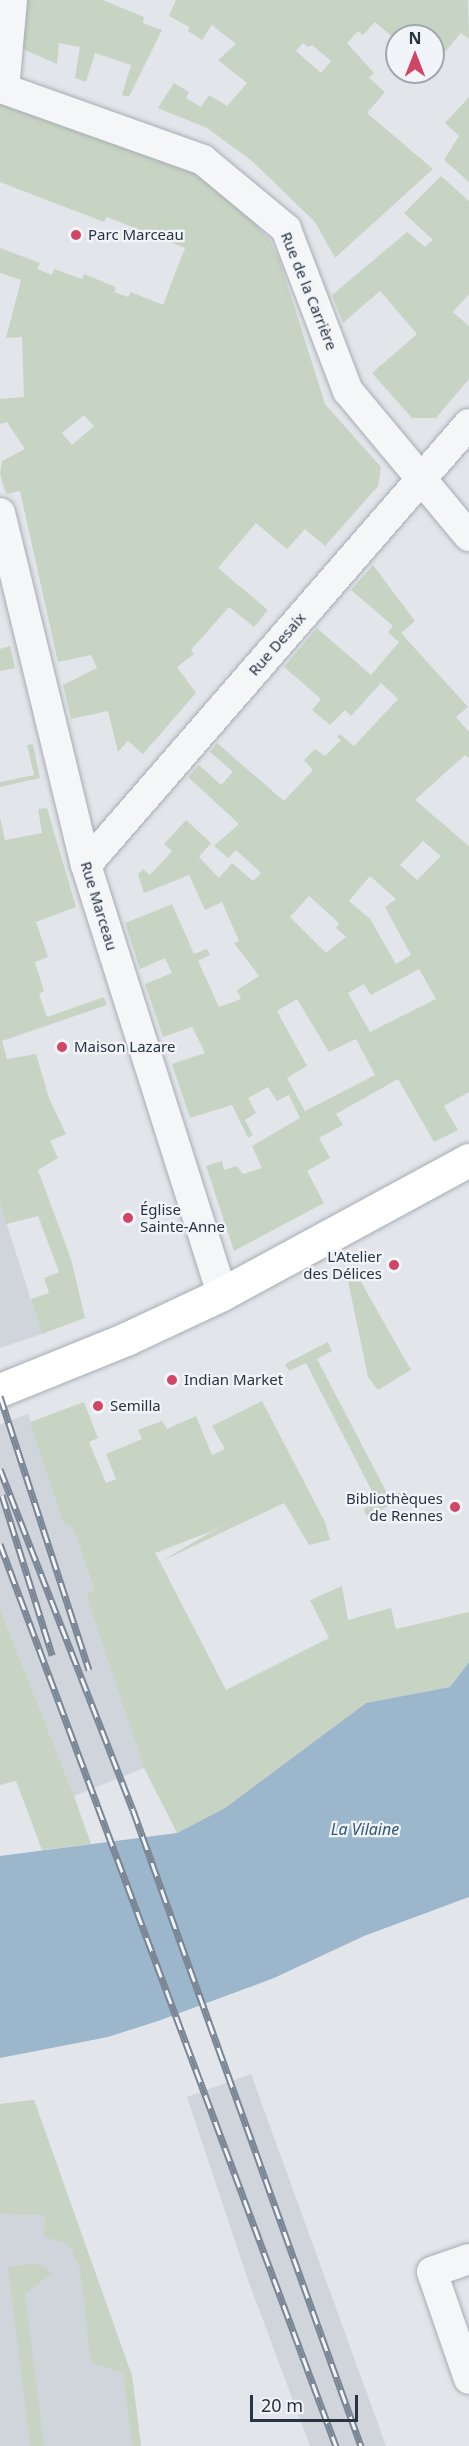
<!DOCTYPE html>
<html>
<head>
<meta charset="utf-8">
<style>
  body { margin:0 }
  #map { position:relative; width:469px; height:2446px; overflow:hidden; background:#e2e6ea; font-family:"Noto Sans",sans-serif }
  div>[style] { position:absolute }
  .built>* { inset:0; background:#d0d5dc }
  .green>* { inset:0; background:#c8d4c3 }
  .water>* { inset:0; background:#9cb6cb }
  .roads { filter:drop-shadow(0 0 2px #a7adb5) drop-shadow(0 0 2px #a7adb5) }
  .street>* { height:30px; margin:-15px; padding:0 15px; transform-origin:15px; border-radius:15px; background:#f5f6f8 }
  .primary>* { height:33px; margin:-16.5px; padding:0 16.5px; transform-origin:16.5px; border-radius:16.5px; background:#fff }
  .rail>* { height:7px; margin-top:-3.5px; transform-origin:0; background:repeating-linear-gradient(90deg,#f1f4f8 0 14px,#7b8694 0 28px); box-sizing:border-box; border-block:2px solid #7b8694 }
  .dots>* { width:16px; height:16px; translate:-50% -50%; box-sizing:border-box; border:3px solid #f1f4f8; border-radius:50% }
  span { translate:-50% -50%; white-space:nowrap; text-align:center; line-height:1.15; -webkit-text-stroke:4.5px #f1f4f8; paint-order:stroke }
  .poi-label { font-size:15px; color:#293443 }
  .left { translate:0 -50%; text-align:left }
  .right { translate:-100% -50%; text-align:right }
  .street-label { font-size:15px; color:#293443 }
  .water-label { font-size:16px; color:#335677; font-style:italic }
  .north { position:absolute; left:385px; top:24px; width:60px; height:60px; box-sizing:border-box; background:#f1f4f8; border:2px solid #a1a7b0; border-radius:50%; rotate:0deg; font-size:16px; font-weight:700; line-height:24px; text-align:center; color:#293443 }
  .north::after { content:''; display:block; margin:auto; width:21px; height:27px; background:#d14565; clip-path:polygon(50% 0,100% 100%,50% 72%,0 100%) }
  .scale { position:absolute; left:250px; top:2395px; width:108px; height:27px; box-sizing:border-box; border:3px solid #293443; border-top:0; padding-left:8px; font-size:18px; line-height:21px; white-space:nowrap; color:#293443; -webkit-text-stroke:4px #f1f4f8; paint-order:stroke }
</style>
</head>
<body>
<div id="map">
  <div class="built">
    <i style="clip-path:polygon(0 1203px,42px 1334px,0 1348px)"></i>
    <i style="clip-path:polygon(28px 1414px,63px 1522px,74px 1530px,94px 1591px,86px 1595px,144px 1768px,74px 1796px,0 1609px,0 1424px)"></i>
    <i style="clip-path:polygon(251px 2074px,386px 2446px,310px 2446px,248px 2280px,187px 2097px)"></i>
    <i style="clip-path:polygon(34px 2100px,132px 2376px,141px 2446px,0 2446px,0 2104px)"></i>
  </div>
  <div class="green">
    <i style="clip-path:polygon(22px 0,103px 0,144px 17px,143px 23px,162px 30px,129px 97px,122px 95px,131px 65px,95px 53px,86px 82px,75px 78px,80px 47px,59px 43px,57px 64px,25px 50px,19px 38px)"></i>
    <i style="clip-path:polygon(evenodd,176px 0,468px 0,469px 39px,461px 33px,433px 66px,433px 36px,397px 36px,397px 41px,375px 22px,363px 35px,358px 31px,347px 43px,374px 73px,369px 78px,385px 92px,367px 113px,433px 169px,335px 258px,315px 222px,252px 161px,207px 128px,158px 108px,174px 83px,189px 92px,186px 98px,201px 107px,209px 95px,227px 106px,247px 83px,218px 60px,236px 44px,212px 25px,202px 40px,188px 31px,189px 27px,169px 16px,176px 0,303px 43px,308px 47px,312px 45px,331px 61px,321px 73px,296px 51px,303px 43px)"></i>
    <i style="clip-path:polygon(469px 97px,469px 182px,444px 160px,459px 136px,445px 123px)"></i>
    <i style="clip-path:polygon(evenodd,0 99px,195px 173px,234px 201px,270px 240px,280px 261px,325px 404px,381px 467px,378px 486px,325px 546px,305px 529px,287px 549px,256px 523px,218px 568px,268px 610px,254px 627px,229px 607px,191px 650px,194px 654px,177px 667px,196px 693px,143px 754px,128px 741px,118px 752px,108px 711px,71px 719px,63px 685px,97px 668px,91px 655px,58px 662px,20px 491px,6px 494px,0 474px,2px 461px,25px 449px,7px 422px,0 424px,0 399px,24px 397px,22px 337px,6px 338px,21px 280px,0 273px,0 248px,40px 263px,37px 269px,52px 275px,54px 269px,82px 279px,84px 274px,116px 287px,114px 292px,128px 297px,131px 292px,163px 305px,185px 248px,107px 217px,104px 222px,0 182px,0 99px,84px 415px,94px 426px,72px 445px,62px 433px,84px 415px)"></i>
    <i style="clip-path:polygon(441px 176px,469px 201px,469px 294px,453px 312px,469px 326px,469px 379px,436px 418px,412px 418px,372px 373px,417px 334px,380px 291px,343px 323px,332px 295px,407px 232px,425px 247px,433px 240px,404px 213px)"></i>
    <i style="clip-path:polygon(evenodd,373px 565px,415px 621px,401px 633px,468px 707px,456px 717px,469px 732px,469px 758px,465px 755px,415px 800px,469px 846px,469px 1092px,444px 1106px,458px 1130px,434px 1142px,398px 1079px,336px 1114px,343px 1125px,319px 1138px,330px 1158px,307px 1171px,324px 1203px,234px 1251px,206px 1166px,222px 1161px,224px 1170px,237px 1166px,243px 1174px,262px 1168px,252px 1146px,300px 1118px,289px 1095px,277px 1101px,268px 1087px,248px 1098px,256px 1113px,245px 1120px,253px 1135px,248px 1138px,232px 1105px,190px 1118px,172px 1064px,205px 1053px,192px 1027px,163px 1037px,145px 984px,172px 973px,165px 958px,140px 969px,125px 923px,172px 904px,194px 954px,207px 949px,210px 955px,198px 961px,219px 1007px,241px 999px,237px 990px,259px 976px,234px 943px,239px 941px,222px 902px,205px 910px,189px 875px,144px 893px,138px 874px,143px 869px,150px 875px,172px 851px,164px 844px,186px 820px,211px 843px,199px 857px,219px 878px,232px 863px,253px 881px,261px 873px,236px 850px,228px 858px,214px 846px,239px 824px,188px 777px,199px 765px,221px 785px,233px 772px,210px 752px,217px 743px,284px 801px,313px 770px,304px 760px,315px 749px,325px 756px,341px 740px,337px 737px,340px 734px,354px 746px,398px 699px,381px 683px,351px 716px,345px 710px,330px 725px,312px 710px,321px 699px,284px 667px,317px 628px,371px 675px,399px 642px,388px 632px,393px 626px,351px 590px,373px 565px,423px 841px,441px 856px,417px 880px,400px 865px,423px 841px,373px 565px,370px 876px,396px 899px,385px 907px,411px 955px,396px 964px,370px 919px,349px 901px,370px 876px,373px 565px,309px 896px,339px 923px,336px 928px,346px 937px,326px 953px,290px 917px,309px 896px,373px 565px,419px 969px,436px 999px,370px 1032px,348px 993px,364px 984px,371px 995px,419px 969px,373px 565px,297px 999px,329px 1052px,356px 1039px,375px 1075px,305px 1111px,287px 1078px,307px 1066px,277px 1011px,297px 999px)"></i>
    <i style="clip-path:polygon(10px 646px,15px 668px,0 671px,0 649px)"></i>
    <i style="clip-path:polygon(33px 744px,40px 778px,0 787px,0 782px,34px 775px,27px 745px)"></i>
    <i style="clip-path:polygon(47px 808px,76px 907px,36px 922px,48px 957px,35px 962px,44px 991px,39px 994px,47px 1017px,104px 997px,107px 1005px,2px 1041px,7px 1059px,36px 1054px,49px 1098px,66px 1134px,50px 1141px,58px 1158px,38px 1170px,71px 1259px,85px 1318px,42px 1334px,31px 1299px,49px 1293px,44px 1278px,59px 1272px,38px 1216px,6px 1224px,0 1203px,0 817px,5px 840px,42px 833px,38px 809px)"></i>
    <i style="clip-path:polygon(357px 1275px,411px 1370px,378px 1390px,368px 1377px,348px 1281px)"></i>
    <i style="clip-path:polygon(328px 1342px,332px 1351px,317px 1359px,388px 1495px,400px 1493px,405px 1499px,366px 1516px,364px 1509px,377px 1501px,306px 1363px,289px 1371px,285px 1364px)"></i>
    <i style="clip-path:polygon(evenodd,262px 1401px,325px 1522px,330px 1540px,309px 1545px,284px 1503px,160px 1562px,226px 1690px,329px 1638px,310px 1600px,342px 1586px,348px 1620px,391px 1608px,396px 1629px,469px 1612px,469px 1662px,450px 1687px,366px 1703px,225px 1808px,177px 1833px,144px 1768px,86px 1595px,94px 1590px,74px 1530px,63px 1522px,30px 1422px,84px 1402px,98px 1438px,89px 1442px,106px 1483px,116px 1479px,106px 1454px,142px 1439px,138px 1430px,162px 1421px,167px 1429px,196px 1416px,212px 1455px,225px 1449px,212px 1426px,262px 1401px,242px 1514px,160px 1562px,155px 1553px,212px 1531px,242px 1514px)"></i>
    <i style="clip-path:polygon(0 1609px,74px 1796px,91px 1844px,42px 1850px,16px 1781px,0 1785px)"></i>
    <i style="clip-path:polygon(34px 2100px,132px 2376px,141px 2446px,132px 2446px,123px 2373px,91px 2363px,80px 2269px,71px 2249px,66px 2243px,44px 2237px,45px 2215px,0 2214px,0 2104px)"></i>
    <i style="clip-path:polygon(39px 2263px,52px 2273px,25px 2294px,44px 2446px,30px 2446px,8px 2267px)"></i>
  </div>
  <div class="water">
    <i style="clip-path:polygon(469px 1662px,469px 1897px,364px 1936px,274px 1978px,158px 2021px,108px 2037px,0 2058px,0 1856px,177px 1833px,225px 1808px,366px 1703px,450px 1687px)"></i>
  </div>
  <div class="roads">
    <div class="street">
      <i style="left:12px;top:0;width:89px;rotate:95.1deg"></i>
      <i style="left:4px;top:89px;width:211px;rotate:19.6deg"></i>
      <i style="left:203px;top:160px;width:108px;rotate:39.7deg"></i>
      <i style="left:286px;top:229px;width:173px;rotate:69.1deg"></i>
      <i style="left:348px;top:391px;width:189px;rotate:50.2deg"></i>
      <i style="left:0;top:513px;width:362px;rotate:76.3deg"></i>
      <i style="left:86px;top:865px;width:450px;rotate:72.4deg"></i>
      <i style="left:86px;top:865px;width:584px;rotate:-49.03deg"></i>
      <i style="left:469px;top:2259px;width:39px;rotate:161deg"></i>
      <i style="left:432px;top:2272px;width:113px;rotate:70.9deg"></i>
    </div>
    <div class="primary">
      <i style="left:0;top:1390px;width:136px;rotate:-22deg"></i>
      <i style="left:126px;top:1339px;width:106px;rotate:-25.1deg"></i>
      <i style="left:222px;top:1294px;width:281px;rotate:-28.5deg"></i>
    </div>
  </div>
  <div class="rail">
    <i style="left:0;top:1396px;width:288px;rotate:72deg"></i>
    <i style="left:0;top:1469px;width:366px;rotate:68.7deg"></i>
    <i style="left:133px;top:1810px;width:676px;rotate:70.28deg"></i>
    <i style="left:2px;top:1495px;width:168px;rotate:72.6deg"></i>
    <i style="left:0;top:1544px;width:963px;rotate:69.57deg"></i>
  </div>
  <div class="dots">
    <i style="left:76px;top:235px;background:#d14565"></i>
    <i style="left:62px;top:1047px;background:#d14565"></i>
    <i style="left:128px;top:1218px;background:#d14565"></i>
    <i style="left:394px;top:1265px;background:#d14565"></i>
    <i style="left:172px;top:1380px;background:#d14565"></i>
    <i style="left:98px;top:1406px;background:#d14565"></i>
    <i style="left:455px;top:1507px;background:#d14565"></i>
  </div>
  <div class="poi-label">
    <span class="left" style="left:88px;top:235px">Parc Marceau</span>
    <span class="left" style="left:74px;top:1047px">Maison Lazare</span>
    <span class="left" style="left:140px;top:1218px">Église<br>Sainte-Anne</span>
    <span class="right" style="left:382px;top:1265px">L'Atelier<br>des Délices</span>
    <span class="left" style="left:184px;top:1380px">Indian Market</span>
    <span class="left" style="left:110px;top:1406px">Semilla</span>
    <span class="right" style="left:443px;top:1507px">Bibliothèques<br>de Rennes</span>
  </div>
  <div class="street-label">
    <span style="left:309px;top:291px;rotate:68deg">Rue de la Carrière</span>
    <span style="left:277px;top:644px;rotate:-49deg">Rue Desaix</span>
    <span style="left:99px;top:906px;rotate:73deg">Rue Marceau</span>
  </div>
  <div class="water-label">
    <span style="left:365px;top:1829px">La Vilaine</span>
  </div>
  <div class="north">N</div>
  <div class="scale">20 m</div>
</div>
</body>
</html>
